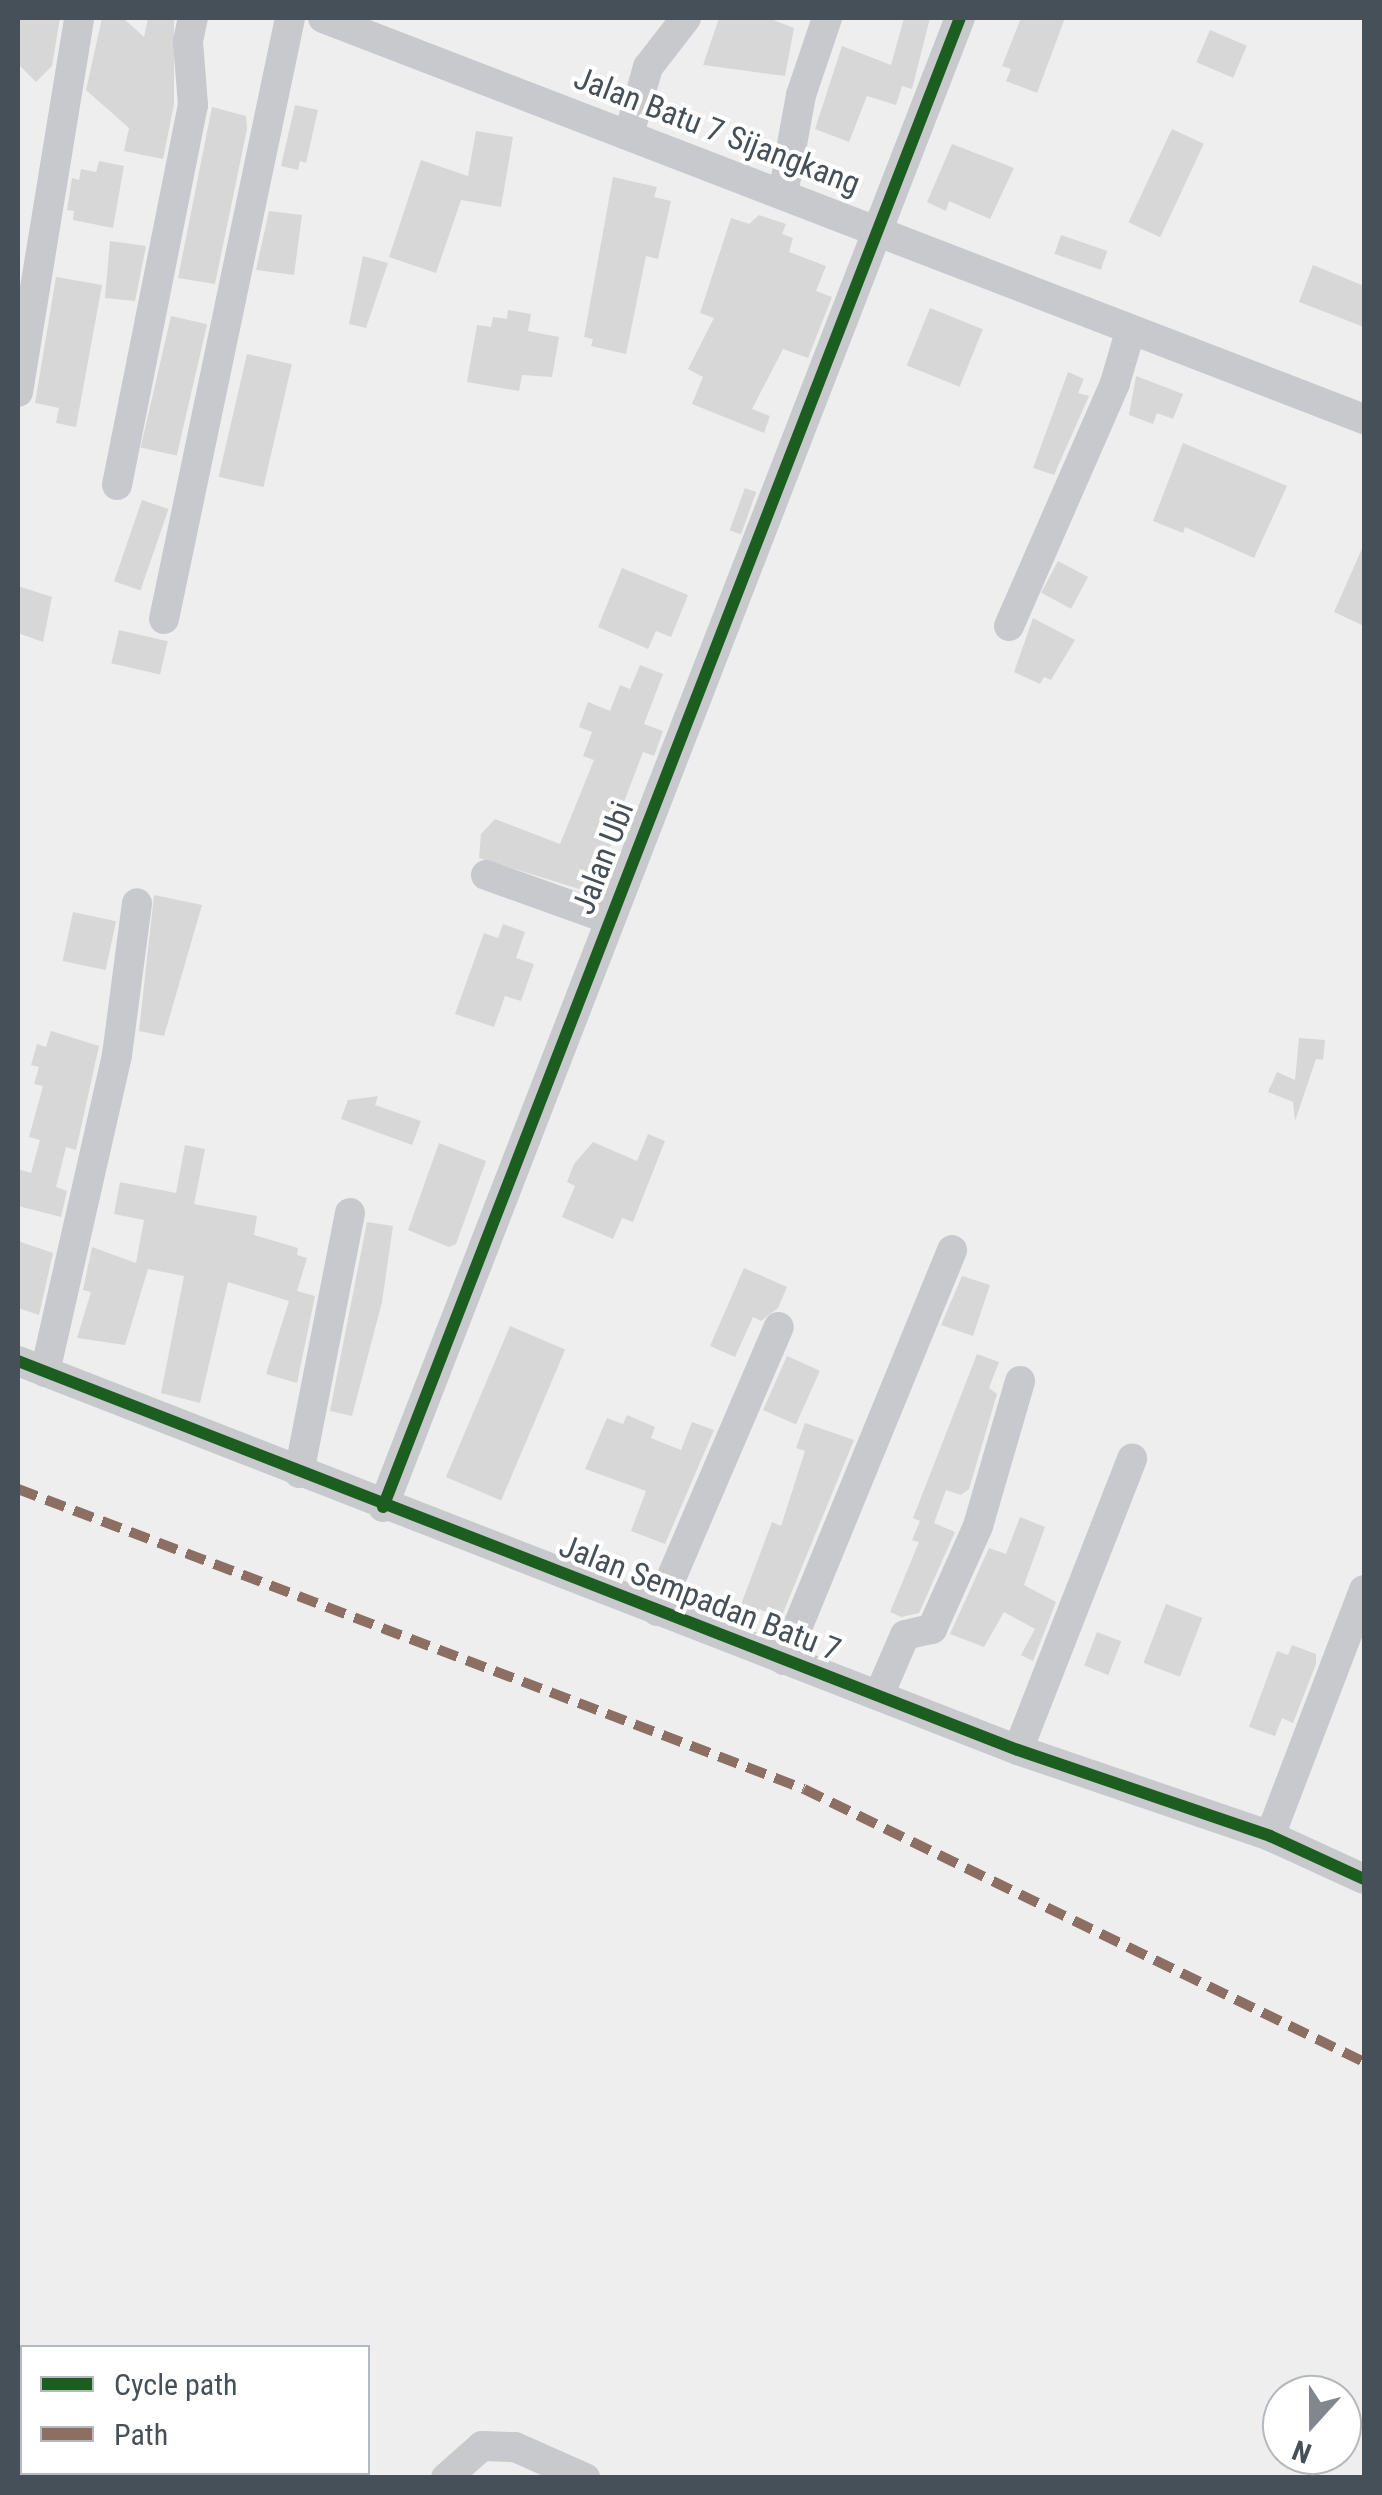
<!DOCTYPE html>
<html>
<head>
<meta charset="utf-8">
<style>
  body { margin:0 }
  #map { position:relative; width:1382px; height:2495px; overflow:hidden; background:#eee; font-family:"Roboto Condensed",sans-serif }
  div>[style] { position:absolute }
  .building>* { inset:0; background:#d7d7d8; transform-origin:0 0 }
  .minor>* { height:30px; margin:-15px; padding:0 15px; transform-origin:15px; border-radius:15px; background:#c7c9cc }
  .quiet>* { height:10px; margin-top:-5px; transform-origin:0; background:repeating-linear-gradient(90deg,#8d6e63 0 20px,transparent 0 30px) }
  .cycleway>* { height:12px; margin:-6px; padding:0 6px; transform-origin:6px; border-radius:6px; background:#1b5e20 }
  span { translate:-50% -50%; white-space:nowrap; text-align:center; line-height:1.15; -webkit-text-stroke:8px #fff; paint-order:stroke }
  .street-label { font-size:32px; color:#465059 }
  .frame { position:absolute; inset:0; border:20px solid #465059; pointer-events:none }
  .legend { position:absolute; left:20px; top:2345px; width:350px; height:130px; box-sizing:border-box; background:#fff; border:2px solid #b5b9bd; margin:0; padding:12px 18px; list-style:none; font-size:30px; color:#465059 }
  .legend li { display:flex; align-items:center; gap:20px; height:50px }
  .legend b { width:50px; border:2px solid #b5b9bd }
  .north { position:absolute; left:1262px; top:2375px; width:100px; height:100px; box-sizing:border-box; background:#fff; border:2px solid #b5b9bd; border-radius:50%; rotate:201deg; font-size:28px; font-weight:700; line-height:40px; text-align:center; color:#465059 }
  .north::after { content:''; display:block; margin:auto; width:35px; height:45px; background:#81878d; clip-path:polygon(50% 0,100% 100%,50% 72%,0 100%) }
</style>
</head>
<body>
<div id="map">
  <div class="building">
    <i style="clip-path:polygon(18px 18px,60px 18px,52px 66px,36px 82px,18px 64px)"></i>
    <i style="clip-path:polygon(102px 18px,123px 18px,144px 37px,148px 18px,174px 18px,174px 104px,163px 159px,124px 151px,129px 128px,86px 90px)"></i>
    <i style="clip-path:polygon(719px 18px,768px 18px,794px 28px,785px 76px,703px 65px)"></i>
    <i style="clip-path:polygon(904px 18px,930px 18px,912px 89px,902px 86px,896px 105px,867px 96px,849px 142px,815px 129px,842px 46px,891px 65px)"></i>
    <i style="clip-path:polygon(1021px 18px,1065px 18px,1037px 93px,1006px 81px,1011px 69px,1002px 66px)"></i>
    <i style="left:1210px;top:30px;width:40px;height:35px;rotate:23deg"></i>
    <i style="clip-path:polygon(295px 105px,318px 110px,306px 163px,300px 161px,298px 170px,281px 166px)"></i>
    <i style="clip-path:polygon(212px 107px,246px 116px,247px 129px,215px 284px,178px 278px)"></i>
    <i style="left:1172px;top:129px;width:35px;height:103px;rotate:25deg"></i>
    <i style="clip-path:polygon(476px 131px,513px 137px,501px 207px,461px 200px,436px 273px,389px 257px,421px 160px,468px 176px)"></i>
    <i style="clip-path:polygon(952px 144px,1014px 168px,990px 219px,949px 201px,946px 211px,927px 202px)"></i>
    <i style="clip-path:polygon(99px 161px,124px 166px,113px 228px,73px 220px,74px 211px,67px 210px,72px 178px,79px 180px,81px 169px,96px 172px)"></i>
    <i style="clip-path:polygon(613px 177px,657px 187px,654px 197px,671px 201px,658px 259px,646px 256px,626px 354px,591px 346px,593px 339px,584px 337px)"></i>
    <i style="clip-path:polygon(269px 211px,302px 215px,294px 275px,256px 270px)"></i>
    <i style="clip-path:polygon(759px 215px,786px 224px,782px 234px,793px 238px,789px 252px,826px 266px,816px 291px,832px 297px,808px 358px,783px 349px,752px 409px,770px 416px,764px 433px,692px 404px,703px 377px,688px 369px,714px 318px,700px 313px,731px 218px,749px 224px)"></i>
    <i style="left:1061px;top:235px;width:49px;height:20px;rotate:19deg"></i>
    <i style="clip-path:polygon(110px 241px,146px 246px,135px 301px,105px 298px)"></i>
    <i style="clip-path:polygon(363px 256px,388px 263px,366px 328px,349px 324px)"></i>
    <i style="clip-path:polygon(1313px 265px,1364px 286px,1364px 327px,1299px 302px)"></i>
    <i style="clip-path:polygon(56px 277px,102px 285px,76px 427px,56px 423px,59px 408px,35px 403px)"></i>
    <i style="left:930px;top:308px;width:57px;height:62px;rotate:22deg"></i>
    <i style="clip-path:polygon(508px 310px,531px 314px,528px 331px,559px 337px,552px 377px,522px 375px,519px 391px,467px 382px,477px 325px,491px 327px,493px 317px,507px 319px)"></i>
    <i style="left:171px;top:316px;width:37px;height:135px;rotate:13deg"></i>
    <i style="left:247px;top:354px;width:46px;height:126px;rotate:13deg"></i>
    <i style="clip-path:polygon(1068px 372px,1084px 379px,1078px 393px,1089px 396px,1054px 475px,1033px 468px)"></i>
    <i style="clip-path:polygon(1136px 376px,1183px 394px,1173px 419px,1157px 413px,1153px 424px,1129px 415px)"></i>
    <i style="clip-path:polygon(1183px 443px,1287px 486px,1254px 558px,1185px 527px,1183px 533px,1153px 521px)"></i>
    <i style="left:745px;top:488px;width:12px;height:45px;rotate:20deg"></i>
    <i style="left:142px;top:500px;width:28px;height:86px;rotate:19deg"></i>
    <i style="clip-path:polygon(1364px 544px,1364px 626px,1334px 612px)"></i>
    <i style="left:1058px;top:561px;width:34px;height:36px;rotate:28deg"></i>
    <i style="clip-path:polygon(622px 568px,688px 595px,671px 637px,656px 631px,648px 649px,598px 627px)"></i>
    <i style="clip-path:polygon(18px 586px,52px 597px,43px 642px,18px 633px)"></i>
    <i style="clip-path:polygon(1033px 618px,1075px 640px,1051px 680px,1044px 677px,1040px 684px,1014px 672px)"></i>
    <i style="left:119px;top:630px;width:50px;height:34px;rotate:13deg"></i>
    <i style="clip-path:polygon(640px 665px,663px 674px,644px 724px,663px 731px,654px 756px,643px 752px,624px 802px,630px 804px,589px 892px,479px 858px,481px 834px,495px 819px,560px 844px,594px 760px,583px 756px,592px 732px,579px 727px,588px 702px,610px 711px,620px 685px,630px 689px)"></i>
    <i style="clip-path:polygon(154px 895px,202px 905px,164px 1036px,139px 1031px)"></i>
    <i style="left:73px;top:912px;width:44px;height:50px;rotate:12deg"></i>
    <i style="clip-path:polygon(503px 924px,525px 932px,516px 958px,534px 964px,521px 1001px,505px 996px,494px 1027px,455px 1014px,484px 933px,498px 938px)"></i>
    <i style="clip-path:polygon(51px 1031px,99px 1046px,76px 1150px,66px 1147px,56px 1187px,67px 1191px,61px 1217px,18px 1206px,18px 1169px,31px 1173px,40px 1140px,29px 1137px,43px 1086px,34px 1084px,39px 1067px,31px 1065px,37px 1044px,46px 1047px)"></i>
    <i style="clip-path:polygon(1299px 1038px,1325px 1040px,1323px 1060px,1316px 1059px,1295px 1121px,1293px 1102px,1268px 1092px,1277px 1072px,1295px 1080px)"></i>
    <i style="clip-path:polygon(378px 1096px,375px 1105px,421px 1121px,412px 1145px,341px 1119px,348px 1100px)"></i>
    <i style="clip-path:polygon(648px 1134px,665px 1141px,633px 1222px,622px 1218px,613px 1239px,562px 1217px,575px 1186px,567px 1182px,574px 1164px,593px 1142px,637px 1161px)"></i>
    <i style="clip-path:polygon(439px 1143px,486px 1161px,456px 1244px,449px 1247px,408px 1230px)"></i>
    <i style="clip-path:polygon(185px 1145px,205px 1149px,194px 1204px,257px 1216px,254px 1235px,298px 1248px,297px 1255px,307px 1258px,297px 1291px,315px 1296px,297px 1383px,266px 1374px,289px 1301px,228px 1282px,200px 1403px,161px 1393px,184px 1276px,148px 1269px,125px 1345px,77px 1338px,91px 1292px,83px 1290px,92px 1247px,136px 1263px,144px 1220px,114px 1214px,120px 1182px,176px 1193px)"></i>
    <i style="clip-path:polygon(367px 1222px,393px 1226px,382px 1302px,352px 1416px,330px 1411px)"></i>
    <i style="clip-path:polygon(18px 1241px,53px 1253px,39px 1315px,18px 1308px)"></i>
    <i style="clip-path:polygon(744px 1268px,787px 1287px,778px 1308px,761px 1321px,753px 1317px,735px 1357px,710px 1346px)"></i>
    <i style="clip-path:polygon(962px 1276px,990px 1285px,973px 1336px,941px 1325px)"></i>
    <i style="left:510px;top:1326px;width:60px;height:164px;rotate:23deg"></i>
    <i style="clip-path:polygon(977px 1354px,999px 1362px,989px 1388px,997px 1394px,969px 1489px,961px 1495px,946px 1490px,934px 1523px,955px 1532px,919px 1613px,901px 1617px,890px 1612px,919px 1542px,912px 1540px,920px 1521px,913px 1518px)"></i>
    <i style="left:787px;top:1356px;width:36px;height:59px;rotate:24deg"></i>
    <i style="clip-path:polygon(627px 1415px,655px 1427px,651px 1438px,681px 1450px,692px 1422px,714px 1430px,665px 1544px,631px 1531px,646px 1491px,585px 1469px,607px 1418px,623px 1424px)"></i>
    <i style="clip-path:polygon(805px 1423px,854px 1440px,781px 1618px,759px 1609px,754px 1624px,736px 1618px,772px 1522px,781px 1526px,805px 1451px,796px 1448px)"></i>
    <i style="clip-path:polygon(1020px 1517px,1045px 1527px,1024px 1585px,1056px 1602px,1033px 1661px,1021px 1655px,1035px 1629px,1004px 1612px,984px 1647px,950px 1634px,989px 1548px,1006px 1554px)"></i>
    <i style="left:1166px;top:1604px;width:39px;height:63px;rotate:21deg"></i>
    <i style="left:1097px;top:1632px;width:26px;height:36px;rotate:21deg"></i>
    <i style="clip-path:polygon(1292px 1645px,1316px 1654px,1316px 1664px,1293px 1723px,1282px 1718px,1275px 1736px,1249px 1727px,1277px 1651px,1288px 1655px)"></i>
  </div>
  <div class="minor">
    <i style="left:323px;top:18px;width:1116px;rotate:21.07deg"></i>
    <i style="left:629px;top:134px;width:70px;rotate:-74.2deg"></i>
    <i style="left:648px;top:67px;width:62px;rotate:-52.2deg"></i>
    <i style="left:783px;top:194px;width:101px;rotate:-79.7deg"></i>
    <i style="left:801px;top:95px;width:81px;rotate:-71.3deg"></i>
    <i style="left:18px;top:392px;width:379px;rotate:-80.7deg"></i>
    <i style="left:117px;top:485px;width:388px;rotate:-78.7deg"></i>
    <i style="left:193px;top:105px;width:64px;rotate:-94.5deg"></i>
    <i style="left:188px;top:41px;width:24px;rotate:-78deg"></i>
    <i style="left:164px;top:619px;width:614px;rotate:-78.16deg"></i>
    <i style="left:1009px;top:626px;width:265px;rotate:-66.4deg"></i>
    <i style="left:1115px;top:383px;width:53px;rotate:-73.6deg"></i>
    <i style="left:486px;top:875px;width:131px;rotate:19.7deg"></i>
    <i style="left:18px;top:1361px;width:1073px;rotate:21.26deg"></i>
    <i style="left:1018px;top:1750px;width:266px;rotate:18.8deg"></i>
    <i style="left:1270px;top:1836px;width:103px;rotate:24.6deg"></i>
    <i style="left:45px;top:1372px;width:325px;rotate:-77.2deg"></i>
    <i style="left:117px;top:1055px;width:153px;rotate:-82.5deg"></i>
    <i style="left:299px;top:1473px;width:265px;rotate:-78.9deg"></i>
    <i style="left:383px;top:1507px;width:1597px;rotate:-68.82deg"></i>
    <i style="left:657px;top:1611px;width:309px;rotate:-66.8deg"></i>
    <i style="left:784px;top:1660px;width:443px;rotate:-67.7deg"></i>
    <i style="left:879px;top:1695px;width:65px;rotate:-66.6deg"></i>
    <i style="left:905px;top:1635px;width:28px;rotate:-13deg"></i>
    <i style="left:932px;top:1629px;width:113px;rotate:-65.9deg"></i>
    <i style="left:978px;top:1526px;width:151px;rotate:-73.8deg"></i>
    <i style="left:1018px;top:1750px;width:313px;rotate:-68.6deg"></i>
    <i style="left:1270px;top:1836px;width:263px;rotate:-69.1deg"></i>
    <i style="left:18px;top:2394px;width:4px;rotate:14deg"></i>
    <i style="left:265px;top:2472px;width:11px;rotate:34deg"></i>
    <i style="left:446px;top:2478px;width:48px;rotate:-41.6deg"></i>
    <i style="left:482px;top:2446px;width:33px;rotate:2deg"></i>
    <i style="left:515px;top:2447px;width:77px;rotate:23.9deg"></i>
  </div>
  <div class="quiet">
    <i style="left:18px;top:1489px;width:841px;rotate:20.89deg"></i>
    <i style="left:804px;top:1789px;width:623px;rotate:25.99deg"></i>
  </div>
  <div class="cycleway">
    <i style="left:18px;top:1361px;width:1073px;rotate:21.26deg"></i>
    <i style="left:1018px;top:1750px;width:266px;rotate:18.8deg"></i>
    <i style="left:1270px;top:1836px;width:103px;rotate:24.6deg"></i>
    <i style="left:383px;top:1507px;width:1597px;rotate:-68.82deg"></i>
  </div>
  <div class="street-label">
    <span style="left:717px;top:131px;rotate:21deg">Jalan Batu 7 Sijangkang</span>
    <span style="left:603px;top:858px;rotate:-69deg">Jalan Ubi</span>
    <span style="left:700px;top:1598px;rotate:21deg">Jalan Sempadan Batu 7</span>
  </div>
  <div class="frame"></div>
  <ul class="legend">
  <li><b style="height:12px;background:#1b5e20"></b>Cycle path</li>
  <li><b style="height:12px;background:#8d6e63"></b>Path</li>
  </ul>
  <div class="north">N</div>
</div>
</body>
</html>
